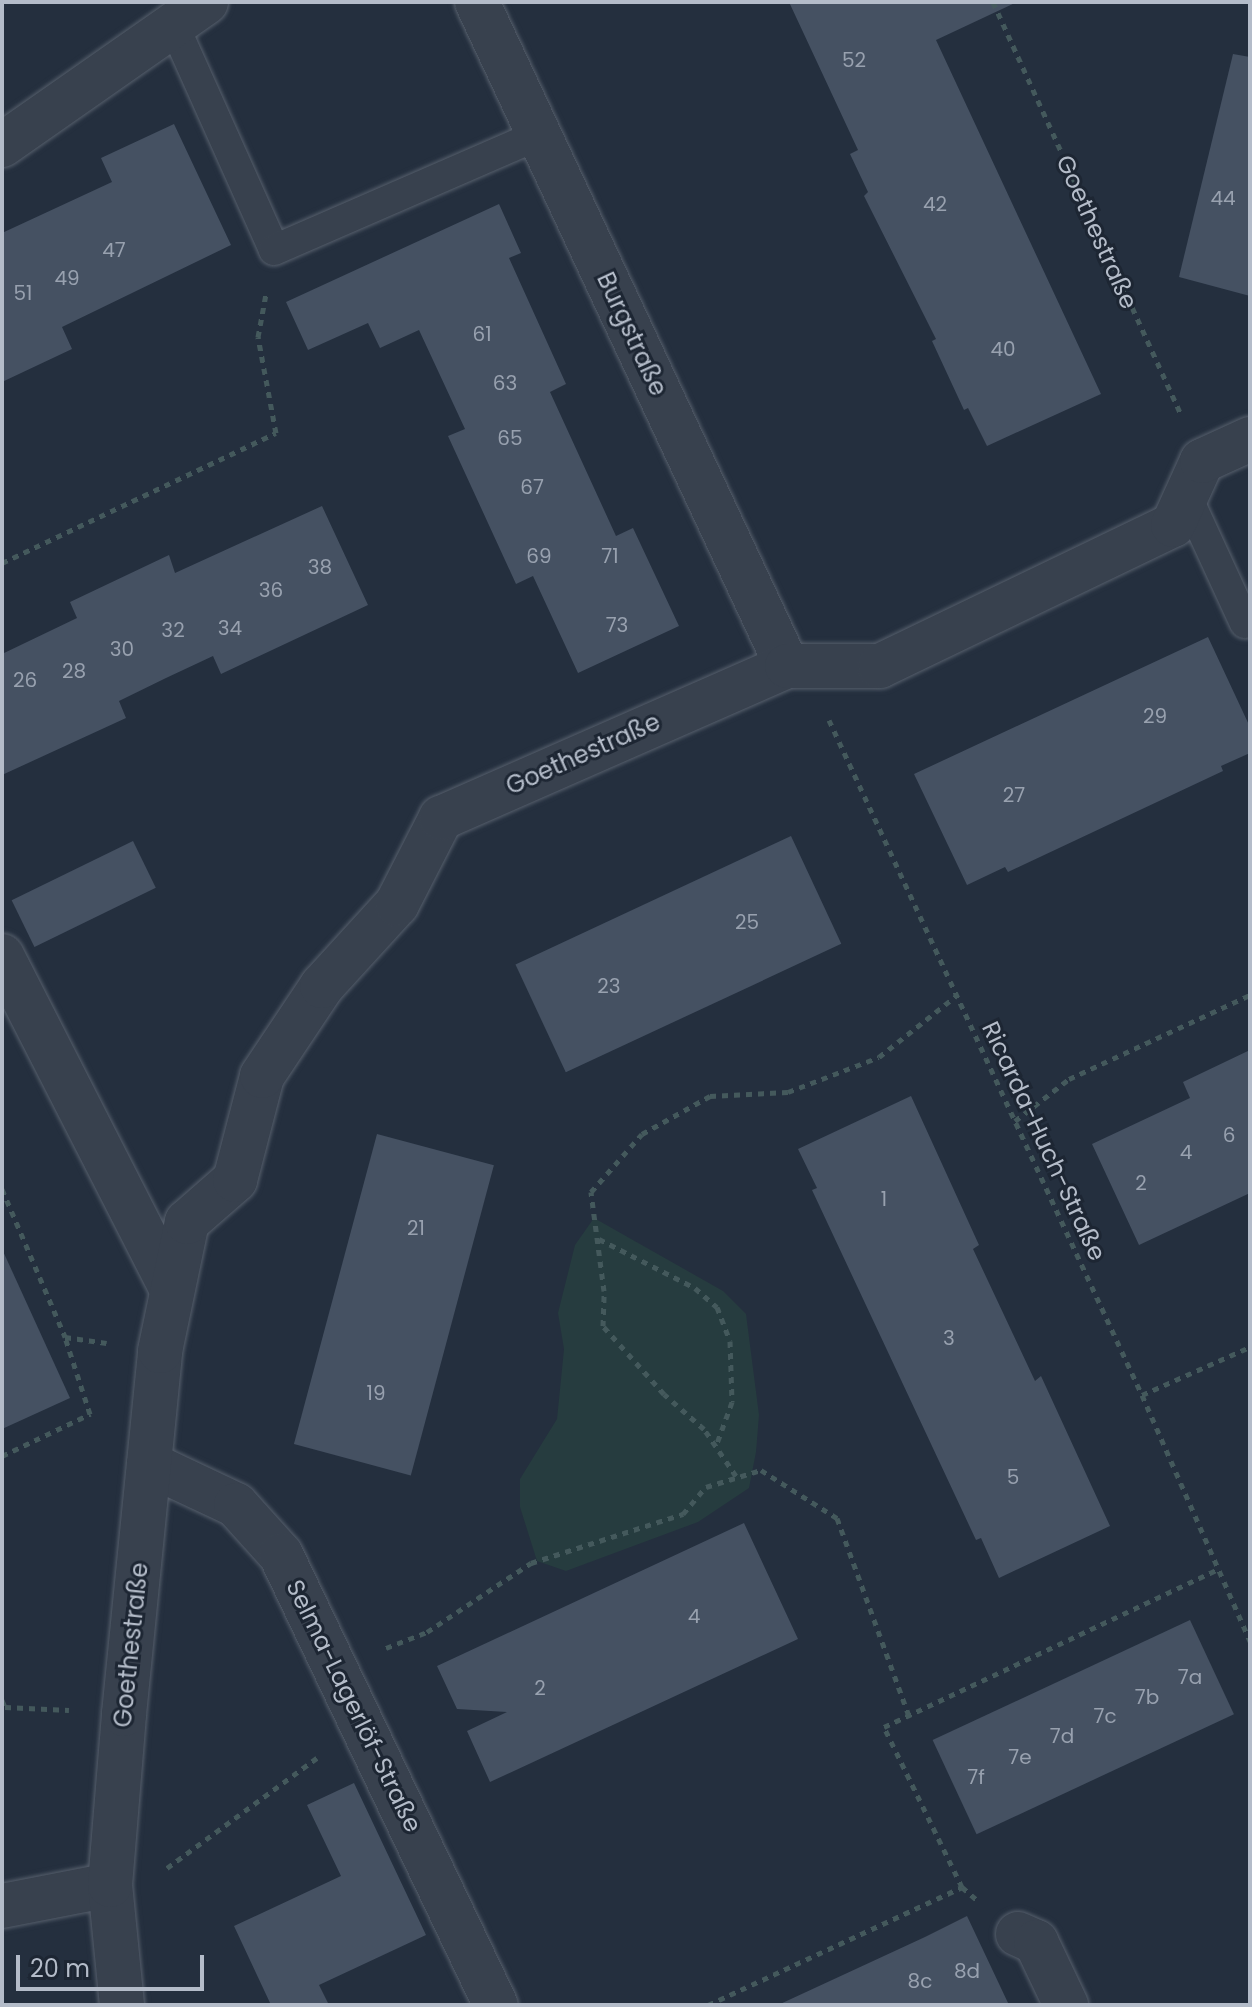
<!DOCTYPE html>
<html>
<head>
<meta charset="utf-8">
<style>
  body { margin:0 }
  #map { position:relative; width:1252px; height:2007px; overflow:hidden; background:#242f3e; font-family:Poppins,sans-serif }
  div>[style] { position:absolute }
  .green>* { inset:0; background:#263c3f }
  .building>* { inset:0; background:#455162; transform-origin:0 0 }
  .path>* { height:5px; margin-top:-2.5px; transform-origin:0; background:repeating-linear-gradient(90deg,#44595c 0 6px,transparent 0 12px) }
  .roads { filter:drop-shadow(0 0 2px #565f6c) drop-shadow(0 0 2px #565f6c) }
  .lane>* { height:30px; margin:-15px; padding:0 15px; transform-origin:15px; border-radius:15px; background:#38414e }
  .street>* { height:44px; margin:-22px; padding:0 22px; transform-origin:22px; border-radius:22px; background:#38414e }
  span { translate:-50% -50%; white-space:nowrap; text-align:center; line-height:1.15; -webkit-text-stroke:6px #1d2633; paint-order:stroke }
  .number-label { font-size:20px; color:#98a1af }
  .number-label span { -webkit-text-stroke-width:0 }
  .street-label { font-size:24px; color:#b4bcc9 }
  .frame { position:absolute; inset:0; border:4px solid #b4bcc9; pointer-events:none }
  .scale { position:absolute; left:16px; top:1955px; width:188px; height:36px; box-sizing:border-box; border:4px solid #b4bcc9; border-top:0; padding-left:10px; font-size:24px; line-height:28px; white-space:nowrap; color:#b4bcc9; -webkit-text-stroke:6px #1d2633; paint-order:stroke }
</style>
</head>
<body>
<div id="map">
  <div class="green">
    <i style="clip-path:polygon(594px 1218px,723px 1291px,746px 1314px,759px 1415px,756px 1452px,749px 1488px,698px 1522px,566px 1571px,537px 1561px,520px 1507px,520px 1479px,557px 1419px,564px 1349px,558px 1313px,575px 1245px)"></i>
  </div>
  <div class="building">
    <i style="clip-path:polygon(789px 2px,1017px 2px,936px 40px,1101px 394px,987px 446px,968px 408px,964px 410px,932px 341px,936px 339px,864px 196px,868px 192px,850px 154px,858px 150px)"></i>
    <i style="clip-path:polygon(1233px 54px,1250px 57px,1250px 296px,1179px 277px)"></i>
    <i style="clip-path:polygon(174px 124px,231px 245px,62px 327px,72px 349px,2px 382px,2px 233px,112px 182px,101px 158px)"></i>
    <i style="clip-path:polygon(499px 204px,521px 253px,509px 258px,566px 384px,550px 392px,616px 536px,633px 528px,679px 626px,578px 673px,533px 576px,516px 584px,448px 436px,465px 429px,419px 330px,380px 348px,368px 323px,308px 350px,286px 302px)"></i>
    <i style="clip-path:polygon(322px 506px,368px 605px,221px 674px,213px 656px,166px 678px,119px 701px,126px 718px,2px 775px,2px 654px,77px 618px,70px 602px,169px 555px,175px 573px)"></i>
    <i style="clip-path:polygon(1208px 637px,1250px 727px,1250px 753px,1221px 766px,1223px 771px,1008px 872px,1005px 867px,967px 885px,914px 774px)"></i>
    <i style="left:791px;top:836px;width:119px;height:304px;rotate:65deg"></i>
    <i style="left:133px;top:841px;width:52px;height:135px;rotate:64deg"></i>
    <i style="clip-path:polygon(1250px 1050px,1250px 1193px,1139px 1245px,1092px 1144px,1190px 1098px,1183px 1082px)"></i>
    <i style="clip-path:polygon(911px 1096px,979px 1245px,973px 1249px,1035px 1381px,1041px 1376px,1110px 1526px,999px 1578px,981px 1538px,976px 1540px,812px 1190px,817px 1188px,798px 1149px)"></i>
    <i style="left:377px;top:1134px;width:121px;height:321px;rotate:15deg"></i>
    <i style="clip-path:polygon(2px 1249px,70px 1398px,2px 1429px)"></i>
    <i style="clip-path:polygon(744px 1523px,798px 1639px,490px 1782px,467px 1731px,507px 1712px,457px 1709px,437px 1666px)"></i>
    <i style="left:1190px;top:1620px;width:104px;height:284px;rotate:65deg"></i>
    <i style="clip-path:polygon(354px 1783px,426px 1935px,319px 1985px,329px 2005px,271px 2005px,234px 1926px,341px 1876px,307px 1805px)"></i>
    <i style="clip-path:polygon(967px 1916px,1009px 2005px,778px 2005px,925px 1937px)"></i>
  </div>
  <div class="path">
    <i style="left:993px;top:2px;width:452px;rotate:65.5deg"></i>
    <i style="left:2px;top:563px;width:303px;rotate:-25.4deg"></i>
    <i style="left:276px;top:433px;width:98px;rotate:-100.6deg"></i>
    <i style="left:258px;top:337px;width:44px;rotate:-79.5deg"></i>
    <i style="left:829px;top:720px;width:744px;rotate:65.12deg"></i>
    <i style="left:1142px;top:1395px;width:269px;rotate:66.3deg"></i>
    <i style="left:1015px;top:1121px;width:68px;rotate:-37.9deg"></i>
    <i style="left:1069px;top:1079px;width:200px;rotate:-24.9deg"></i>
    <i style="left:2px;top:1189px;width:161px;rotate:66.9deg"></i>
    <i style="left:65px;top:1337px;width:42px;rotate:8.1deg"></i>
    <i style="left:599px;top:1239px;width:108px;rotate:27deg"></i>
    <i style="left:695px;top:1288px;width:29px;rotate:41deg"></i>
    <i style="left:717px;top:1307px;width:36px;rotate:69deg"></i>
    <i style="left:730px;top:1341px;width:61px;rotate:88.1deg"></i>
    <i style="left:732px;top:1402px;width:47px;rotate:110deg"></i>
    <i style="left:1142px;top:1395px;width:118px;rotate:-24deg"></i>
    <i style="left:2px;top:1456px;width:98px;rotate:-25.5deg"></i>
    <i style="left:90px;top:1414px;width:81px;rotate:-108deg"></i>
    <i style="left:736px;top:1476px;width:57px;rotate:-124.2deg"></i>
    <i style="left:704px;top:1429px;width:53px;rotate:-138.8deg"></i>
    <i style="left:664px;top:1394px;width:91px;rotate:-131.9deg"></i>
    <i style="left:603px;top:1326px;width:35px;rotate:-88deg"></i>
    <i style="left:604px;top:1291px;width:100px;rotate:-97.5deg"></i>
    <i style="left:591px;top:1192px;width:77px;rotate:-48.7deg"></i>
    <i style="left:642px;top:1134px;width:78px;rotate:-29.2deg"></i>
    <i style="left:710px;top:1096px;width:78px;rotate:-2.9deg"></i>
    <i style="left:788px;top:1092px;width:97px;rotate:-21deg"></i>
    <i style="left:879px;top:1057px;width:98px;rotate:-38.4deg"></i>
    <i style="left:386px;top:1648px;width:44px;rotate:-21.3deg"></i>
    <i style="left:427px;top:1632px;width:125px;rotate:-33.6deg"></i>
    <i style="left:531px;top:1563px;width:160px;rotate:-17.9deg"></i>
    <i style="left:683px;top:1514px;width:35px;rotate:-50deg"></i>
    <i style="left:706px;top:1487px;width:58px;rotate:-17.2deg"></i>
    <i style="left:761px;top:1470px;width:90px;rotate:32.3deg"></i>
    <i style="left:837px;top:1518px;width:211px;rotate:70deg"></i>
    <i style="left:2px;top:1700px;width:8px;rotate:67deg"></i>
    <i style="left:5px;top:1707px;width:64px;rotate:2.7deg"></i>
    <i style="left:167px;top:1868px;width:186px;rotate:-36.3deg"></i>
    <i style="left:962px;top:1887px;width:178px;rotate:-116deg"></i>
    <i style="left:884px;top:1727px;width:367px;rotate:-25.3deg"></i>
    <i style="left:708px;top:2005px;width:280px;rotate:-24.9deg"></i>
    <i style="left:962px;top:1887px;width:20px;rotate:41deg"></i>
  </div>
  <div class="roads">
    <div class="lane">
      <i style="left:174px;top:26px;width:245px;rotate:65.9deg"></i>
      <i style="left:274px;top:250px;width:289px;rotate:-23.5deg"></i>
      <i style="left:1186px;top:495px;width:141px;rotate:65.3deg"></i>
    </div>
    <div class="street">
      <i style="left:477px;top:2px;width:733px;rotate:64.97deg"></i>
      <i style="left:2px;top:145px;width:249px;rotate:-35deg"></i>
      <i style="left:2px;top:956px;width:370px;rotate:63deg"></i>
      <i style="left:149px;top:1464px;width:96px;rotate:25.2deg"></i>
      <i style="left:236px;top:1505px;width:67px;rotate:48deg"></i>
      <i style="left:281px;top:1555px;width:499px;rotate:64.5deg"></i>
      <i style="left:2px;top:1906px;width:110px;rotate:-11deg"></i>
      <i style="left:1018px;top:1934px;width:20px;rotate:24deg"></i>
      <i style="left:1036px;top:1942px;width:70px;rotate:64.5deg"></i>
      <i style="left:122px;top:2005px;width:121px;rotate:-95.7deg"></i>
      <i style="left:110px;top:1885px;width:172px;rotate:-85.3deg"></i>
      <i style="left:124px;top:1714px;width:365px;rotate:-84.3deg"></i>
      <i style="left:160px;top:1351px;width:132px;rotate:-78.2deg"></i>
      <i style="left:187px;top:1222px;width:64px;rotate:-41.2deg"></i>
      <i style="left:235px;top:1180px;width:107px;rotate:-75.4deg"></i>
      <i style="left:262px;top:1076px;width:108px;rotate:-56.3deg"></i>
      <i style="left:322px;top:986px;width:111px;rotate:-47.6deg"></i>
      <i style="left:397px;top:904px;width:97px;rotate:-62.9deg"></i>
      <i style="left:441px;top:818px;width:378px;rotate:-23.7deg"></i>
      <i style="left:787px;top:666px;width:93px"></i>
      <i style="left:880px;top:666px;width:325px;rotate:-25.7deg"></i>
      <i style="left:1173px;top:525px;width:70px;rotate:-65.6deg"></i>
      <i style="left:1202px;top:461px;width:53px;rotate:-24.6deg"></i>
    </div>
  </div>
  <div class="number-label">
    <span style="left:854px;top:60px">52</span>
    <span style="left:1223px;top:198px">44</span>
    <span style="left:935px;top:204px">42</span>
    <span style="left:114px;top:250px">47</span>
    <span style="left:67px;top:278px">49</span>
    <span style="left:23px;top:293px">51</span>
    <span style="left:482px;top:334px">61</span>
    <span style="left:1003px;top:349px">40</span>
    <span style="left:505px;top:383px">63</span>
    <span style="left:510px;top:438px">65</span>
    <span style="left:532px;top:487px">67</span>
    <span style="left:539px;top:556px">69</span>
    <span style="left:610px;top:556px">71</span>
    <span style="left:320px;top:567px">38</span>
    <span style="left:271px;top:590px">36</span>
    <span style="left:617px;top:625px">73</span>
    <span style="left:230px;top:628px">34</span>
    <span style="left:173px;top:630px">32</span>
    <span style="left:122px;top:649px">30</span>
    <span style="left:74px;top:671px">28</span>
    <span style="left:25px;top:680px">26</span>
    <span style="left:1155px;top:716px">29</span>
    <span style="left:1014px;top:795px">27</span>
    <span style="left:747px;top:922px">25</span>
    <span style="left:609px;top:986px">23</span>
    <span style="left:1229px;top:1135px">6</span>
    <span style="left:1186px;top:1152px">4</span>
    <span style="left:1141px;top:1183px">2</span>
    <span style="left:884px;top:1199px">1</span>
    <span style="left:416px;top:1228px">21</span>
    <span style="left:949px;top:1338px">3</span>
    <span style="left:376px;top:1393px">19</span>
    <span style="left:1013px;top:1477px">5</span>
    <span style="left:694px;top:1616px">4</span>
    <span style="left:1190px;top:1677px">7a</span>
    <span style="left:540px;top:1688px">2</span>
    <span style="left:1147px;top:1697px">7b</span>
    <span style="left:1105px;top:1716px">7c</span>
    <span style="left:1062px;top:1736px">7d</span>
    <span style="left:1020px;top:1757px">7e</span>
    <span style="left:976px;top:1777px">7f</span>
    <span style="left:967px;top:1971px">8d</span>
    <span style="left:920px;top:1981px">8c</span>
  </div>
  <div class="street-label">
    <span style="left:1097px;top:232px;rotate:66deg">Goethestraße</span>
    <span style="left:632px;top:334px;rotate:65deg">Burgstraße</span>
    <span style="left:583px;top:754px;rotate:-24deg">Goethestraße</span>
    <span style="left:1044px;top:1141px;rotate:65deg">Ricarda-Huch-Straße</span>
    <span style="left:131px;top:1645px;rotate:-84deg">Goethestraße</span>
    <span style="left:354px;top:1706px;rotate:64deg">Selma-Lagerlöf-Straße</span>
  </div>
  <div class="frame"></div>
  <div class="scale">20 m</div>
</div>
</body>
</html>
